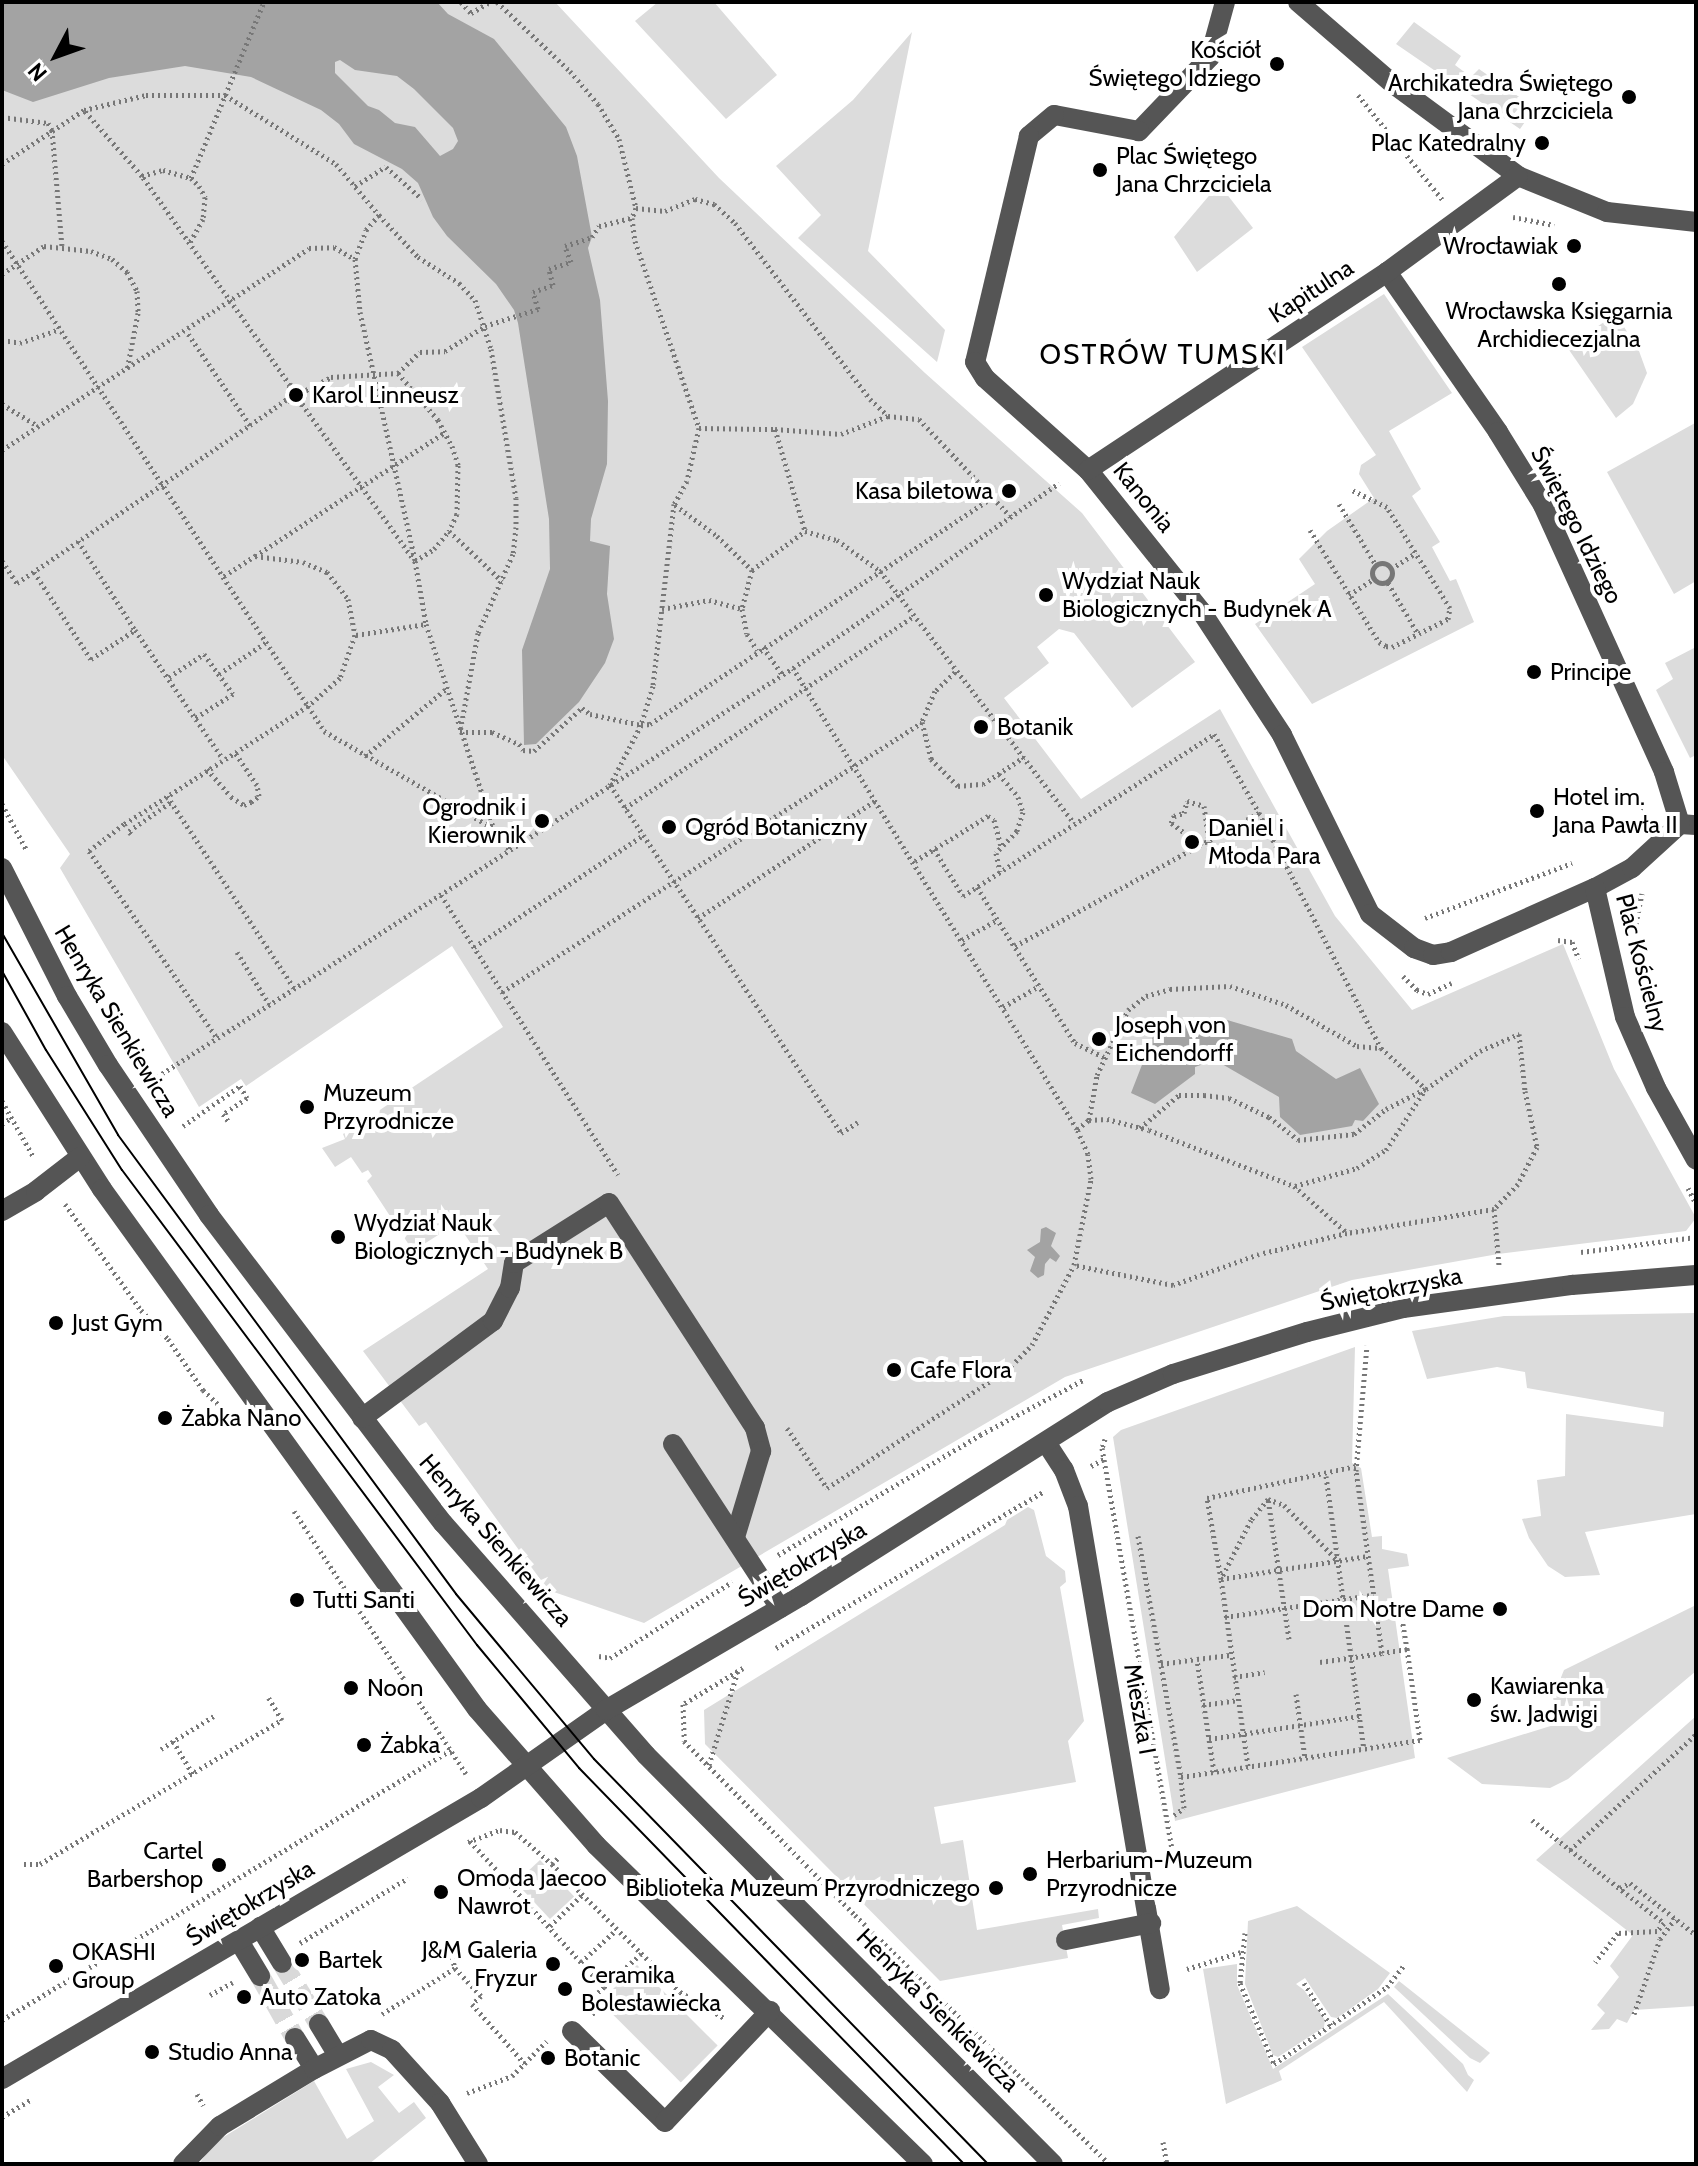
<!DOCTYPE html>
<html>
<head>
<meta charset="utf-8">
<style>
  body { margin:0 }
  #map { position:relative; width:1698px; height:2166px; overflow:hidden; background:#fff; font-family:Cabin,sans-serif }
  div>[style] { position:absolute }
  .green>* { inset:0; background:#dcdcdc; transform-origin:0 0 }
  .water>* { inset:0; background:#a3a3a3 }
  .minor-tunnel>* { height:20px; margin-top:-10px; transform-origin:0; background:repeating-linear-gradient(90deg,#d9d9d9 0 20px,transparent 0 30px) }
  .path>* { height:5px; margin-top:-2.5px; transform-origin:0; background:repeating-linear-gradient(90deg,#777 0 2px,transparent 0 6px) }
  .path>.ring { margin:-2.5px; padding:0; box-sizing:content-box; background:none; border:5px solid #777; border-radius:50% }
  .minor>* { height:20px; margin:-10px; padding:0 10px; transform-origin:10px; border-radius:10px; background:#555 }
  .tram>* { height:2px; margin:-1px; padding:0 1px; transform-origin:1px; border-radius:1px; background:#000 }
  .dots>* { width:22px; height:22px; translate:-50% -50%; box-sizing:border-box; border:4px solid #fff; border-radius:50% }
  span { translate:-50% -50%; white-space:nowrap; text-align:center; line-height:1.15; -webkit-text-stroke:8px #fff; paint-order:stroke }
  .poi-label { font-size:24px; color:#000 }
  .right { translate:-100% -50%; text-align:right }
  .left { translate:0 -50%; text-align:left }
  .street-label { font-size:24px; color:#000 }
  .quarter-label { font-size:28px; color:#000; letter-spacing:2px }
  .frame { position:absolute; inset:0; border:4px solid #000; pointer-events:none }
  .north { position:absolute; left:16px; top:16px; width:80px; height:80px; -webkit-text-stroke:6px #fff; paint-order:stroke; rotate:229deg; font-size:22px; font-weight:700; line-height:32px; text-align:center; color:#000 }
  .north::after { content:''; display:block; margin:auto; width:28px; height:36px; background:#000; clip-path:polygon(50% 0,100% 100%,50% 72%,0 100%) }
</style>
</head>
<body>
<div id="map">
  <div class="green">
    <i style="clip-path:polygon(2px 2px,555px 2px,719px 178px,925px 373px,1082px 513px,1195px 662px,1132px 708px,1074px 633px,1059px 629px,1037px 647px,1049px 663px,1004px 698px,1081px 799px,1220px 709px,1335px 916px,1412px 1010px,1563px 944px,1614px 1069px,1696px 1218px,1686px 1231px,1498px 1254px,1352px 1280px,1065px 1377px,644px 1623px,548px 1590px,426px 1422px,419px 1426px,363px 1351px,488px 1269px,457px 1223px,413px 1251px,367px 1181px,372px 1176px,368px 1170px,362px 1173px,351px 1157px,335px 1167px,322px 1148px,345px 1139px,343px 1134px,366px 1118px,369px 1122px,376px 1117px,374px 1114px,396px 1099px,398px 1102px,406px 1097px,404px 1093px,503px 1027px,452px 946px,246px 1086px,241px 1079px,199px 1107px,60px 868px,70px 854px,2px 755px)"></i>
    <i style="clip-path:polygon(658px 2px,714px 2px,777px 75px,726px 119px,635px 21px)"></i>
    <i style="clip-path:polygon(1414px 22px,1461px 56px,1455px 65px,1471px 77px,1479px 69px,1535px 108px,1520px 129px,1396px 44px)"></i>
    <i style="clip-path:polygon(912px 32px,868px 251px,945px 330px,937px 362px,798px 238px,821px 215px,776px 166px,853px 100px)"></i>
    <i style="clip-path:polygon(1219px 184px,1253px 228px,1197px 272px,1174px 237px)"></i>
    <i style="clip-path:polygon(1384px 294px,1452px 393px,1389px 431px,1421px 489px,1412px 496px,1440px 542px,1432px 547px,1450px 581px,1456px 579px,1474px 622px,1312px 704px,1255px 624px,1315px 584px,1299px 559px,1327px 531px,1374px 498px,1359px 474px,1361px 465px,1376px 455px,1302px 347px)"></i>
    <i style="clip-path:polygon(1616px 314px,1639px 351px,1647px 373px,1633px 404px,1616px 418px,1567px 347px)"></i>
    <i style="clip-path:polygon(1695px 423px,1696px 581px,1674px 594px,1607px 472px)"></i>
    <i style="clip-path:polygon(1696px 647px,1696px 755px,1690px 758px,1656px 690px,1673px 679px,1665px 663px)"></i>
    <i style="clip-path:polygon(1696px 1313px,1696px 1514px,1585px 1532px,1600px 1575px,1565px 1577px,1548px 1566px,1529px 1538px,1522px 1519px,1541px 1516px,1537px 1480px,1565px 1476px,1566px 1414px,1663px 1427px,1664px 1412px,1527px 1388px,1525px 1372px,1497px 1367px,1427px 1379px,1412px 1331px,1504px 1316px)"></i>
    <i style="clip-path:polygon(1355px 1347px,1352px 1463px,1361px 1468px,1372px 1537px,1382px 1536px,1382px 1549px,1407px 1554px,1409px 1566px,1388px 1569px,1415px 1758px,1175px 1821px,1113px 1437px,1121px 1430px)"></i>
    <i style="clip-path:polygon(1028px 1507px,1034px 1510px,1046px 1556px,1065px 1571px,1066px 1582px,1060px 1587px,1084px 1721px,1068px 1741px,1076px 1782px,934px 1807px,941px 1844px,963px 1840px,977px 1930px,1098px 1909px,1099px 1918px,1062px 1925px,1068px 1958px,940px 1981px,705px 1744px,704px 1710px,1005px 1525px,1007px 1520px)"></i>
    <i style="clip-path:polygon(1696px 1605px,1696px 1671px,1568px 1779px,1550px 1788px,1482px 1784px,1447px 1758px,1557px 1724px,1553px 1697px,1564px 1670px)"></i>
    <i style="clip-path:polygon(1696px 1716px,1696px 2006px,1634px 2010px,1627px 2023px,1617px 2019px,1609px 2029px,1591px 2030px,1605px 2013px,1597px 2005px,1619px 1977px,1610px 1966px,1633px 1935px,1536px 1860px)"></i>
    <i style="left:540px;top:1860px;width:50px;height:33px;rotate:47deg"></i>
    <i style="clip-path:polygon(1297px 1906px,1390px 1973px,1378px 1989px,1337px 2018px,1331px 2017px,1305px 1978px,1296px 1984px,1304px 1990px,1325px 2020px,1324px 2027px,1278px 2057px,1273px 2055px,1245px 1984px,1248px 1921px)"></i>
    <i style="clip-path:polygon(1237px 1964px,1237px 1985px,1273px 2069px,1388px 1994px,1463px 2064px,1468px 2075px,1474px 2080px,1467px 2092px,1384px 2002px,1279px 2071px,1282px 2080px,1226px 2104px,1203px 1969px)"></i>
    <i style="left:637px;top:1965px;width:114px;height:52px;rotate:45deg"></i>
    <i style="clip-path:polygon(1399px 1981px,1490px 2053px,1480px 2063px,1470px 2058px,1394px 1987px)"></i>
    <i style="clip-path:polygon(371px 2062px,394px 2075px,378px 2087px,399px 2113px,414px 2102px,426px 2118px,369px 2164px,199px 2164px,214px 2143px,314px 2081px,347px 2139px,374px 2121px,346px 2069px)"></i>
  </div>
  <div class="water">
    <i style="clip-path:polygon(evenodd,2px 2px,437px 2px,448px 14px,494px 39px,566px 127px,577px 156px,592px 237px,588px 248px,600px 300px,608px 401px,607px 464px,591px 519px,590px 541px,610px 546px,607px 594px,614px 639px,605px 663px,579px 702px,536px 744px,524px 745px,522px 650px,550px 569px,549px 519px,518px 323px,514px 310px,496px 284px,447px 236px,433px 217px,418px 183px,402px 169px,354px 144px,339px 124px,321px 110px,251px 77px,185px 66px,109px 78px,33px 102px,2px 90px,2px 2px,340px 60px,355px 70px,397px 76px,414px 89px,453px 128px,458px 141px,453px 149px,440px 156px,415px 127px,395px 123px,379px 110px,368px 106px,335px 73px,335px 62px,340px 60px)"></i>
    <i style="clip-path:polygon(1217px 1017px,1292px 1039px,1296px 1051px,1336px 1079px,1360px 1068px,1379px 1104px,1363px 1121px,1355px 1120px,1352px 1126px,1300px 1135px,1280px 1117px,1279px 1097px,1215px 1060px,1195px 1067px,1195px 1074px,1155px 1104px,1131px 1093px,1154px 1034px,1160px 1031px,1161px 1026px,1170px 1029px,1175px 1025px)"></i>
    <i style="clip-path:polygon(1046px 1227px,1056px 1233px,1051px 1246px,1060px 1256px,1056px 1262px,1050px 1258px,1045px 1264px,1044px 1275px,1038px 1278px,1030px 1271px,1035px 1257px,1027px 1250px,1040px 1242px,1041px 1229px)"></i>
  </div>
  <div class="minor-tunnel">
    <i style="left:282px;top:1963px;width:71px;rotate:58.8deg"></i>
    <i style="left:260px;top:1976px;width:71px;rotate:60.6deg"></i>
  </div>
  <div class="path">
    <i style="left:461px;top:2px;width:15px;rotate:48deg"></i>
    <i style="left:471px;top:13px;width:22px;rotate:-30deg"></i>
    <i style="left:497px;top:2px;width:100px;rotate:43.4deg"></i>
    <i style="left:570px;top:71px;width:43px;rotate:49.7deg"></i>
    <i style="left:598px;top:104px;width:41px;rotate:59deg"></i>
    <i style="left:619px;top:139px;width:71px;rotate:76.2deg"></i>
    <i style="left:636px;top:208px;width:11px;rotate:112deg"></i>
    <i style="left:632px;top:218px;width:23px;rotate:83deg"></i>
    <i style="left:635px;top:241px;width:198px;rotate:71.1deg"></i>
    <i style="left:699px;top:428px;width:54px;rotate:102.8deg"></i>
    <i style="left:687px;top:481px;width:26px;rotate:119deg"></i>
    <i style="left:674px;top:504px;width:183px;rotate:96.6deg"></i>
    <i style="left:653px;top:686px;width:41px;rotate:107.1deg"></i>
    <i style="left:641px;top:725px;width:68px;rotate:117.3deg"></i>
    <i style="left:610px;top:785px;width:418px;rotate:56.4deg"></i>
    <i style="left:841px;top:1133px;width:20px;rotate:-33deg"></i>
    <i style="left:1358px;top:95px;width:134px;rotate:51.1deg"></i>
    <i style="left:2px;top:117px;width:46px;rotate:7.4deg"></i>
    <i style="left:48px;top:123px;width:8px;rotate:60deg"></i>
    <i style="left:52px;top:130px;width:116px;rotate:85.1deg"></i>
    <i style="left:2px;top:164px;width:98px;rotate:-33.4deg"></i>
    <i style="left:142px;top:176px;width:22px;rotate:-16deg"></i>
    <i style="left:163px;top:170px;width:29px;rotate:16deg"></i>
    <i style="left:191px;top:178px;width:11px;rotate:45deg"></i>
    <i style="left:199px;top:186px;width:13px;rotate:61deg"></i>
    <i style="left:205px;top:197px;width:22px;rotate:95deg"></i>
    <i style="left:203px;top:219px;width:26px;rotate:119deg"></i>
    <i style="left:191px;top:178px;width:191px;rotate:-67.5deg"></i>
    <i style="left:355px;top:186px;width:36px;rotate:-32deg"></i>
    <i style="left:386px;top:167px;width:48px;rotate:41.6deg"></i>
    <i style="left:636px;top:208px;width:29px;rotate:6deg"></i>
    <i style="left:665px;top:211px;width:32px;rotate:-22deg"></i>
    <i style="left:695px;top:199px;width:20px;rotate:15deg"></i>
    <i style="left:714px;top:204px;width:28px;rotate:42deg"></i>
    <i style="left:735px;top:223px;width:222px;rotate:52.5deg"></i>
    <i style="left:870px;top:399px;width:25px;rotate:43deg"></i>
    <i style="left:888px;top:416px;width:31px;rotate:6deg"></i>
    <i style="left:919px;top:419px;width:136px;rotate:46.8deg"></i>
    <i style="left:1513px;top:217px;width:42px;rotate:11deg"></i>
    <i style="left:2px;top:241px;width:557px;rotate:56.65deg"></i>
    <i style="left:308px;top:706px;width:219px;rotate:147.3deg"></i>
    <i style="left:124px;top:824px;width:44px;rotate:142.4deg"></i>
    <i style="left:89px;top:851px;width:227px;rotate:55.6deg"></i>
    <i style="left:355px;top:259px;width:31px;rotate:-69deg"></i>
    <i style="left:366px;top:230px;width:20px;rotate:-49deg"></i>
    <i style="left:379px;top:215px;width:57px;rotate:47.1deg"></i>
    <i style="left:418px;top:257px;width:49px;rotate:32.4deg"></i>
    <i style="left:459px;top:283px;width:23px;rotate:47deg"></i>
    <i style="left:475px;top:300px;width:52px;rotate:71.9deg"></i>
    <i style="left:491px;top:349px;width:151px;rotate:80.5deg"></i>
    <i style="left:516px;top:498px;width:29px;rotate:90deg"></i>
    <i style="left:516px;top:527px;width:27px;rotate:96deg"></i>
    <i style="left:513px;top:554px;width:86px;rotate:113.9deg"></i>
    <i style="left:478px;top:633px;width:101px;rotate:100.3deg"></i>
    <i style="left:460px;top:732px;width:32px"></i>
    <i style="left:492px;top:732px;width:30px;rotate:24deg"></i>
    <i style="left:519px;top:744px;width:7px;rotate:56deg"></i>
    <i style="left:523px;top:750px;width:11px;rotate:5deg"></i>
    <i style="left:534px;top:751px;width:64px;rotate:-41.9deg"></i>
    <i style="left:582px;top:708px;width:10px;rotate:37deg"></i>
    <i style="left:590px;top:714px;width:52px;rotate:12.2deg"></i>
    <i style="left:641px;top:725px;width:9px;rotate:-6deg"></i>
    <i style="left:650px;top:724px;width:411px;rotate:-33.5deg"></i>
    <i style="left:2px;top:274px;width:50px;rotate:-33.7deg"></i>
    <i style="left:44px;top:246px;width:47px;rotate:6.1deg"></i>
    <i style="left:91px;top:251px;width:22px;rotate:21deg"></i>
    <i style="left:112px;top:259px;width:20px;rotate:41deg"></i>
    <i style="left:127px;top:272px;width:21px;rotate:62deg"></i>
    <i style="left:137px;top:291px;width:22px;rotate:87deg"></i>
    <i style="left:138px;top:313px;width:58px;rotate:100.9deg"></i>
    <i style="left:2px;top:340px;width:18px;rotate:9deg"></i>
    <i style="left:20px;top:343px;width:42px;rotate:-19.3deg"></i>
    <i style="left:398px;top:373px;width:62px;rotate:49.6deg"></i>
    <i style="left:438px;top:420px;width:30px;rotate:62deg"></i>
    <i style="left:452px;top:446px;width:20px;rotate:72deg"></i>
    <i style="left:458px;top:465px;width:49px;rotate:91.2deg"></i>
    <i style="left:457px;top:514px;width:19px;rotate:115deg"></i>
    <i style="left:290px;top:385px;width:256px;rotate:-125.3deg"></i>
    <i style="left:142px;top:176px;width:88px;rotate:-131.3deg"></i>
    <i style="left:84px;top:110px;width:64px;rotate:-13.6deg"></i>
    <i style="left:146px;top:95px;width:79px"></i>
    <i style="left:225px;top:95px;width:131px;rotate:31.9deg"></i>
    <i style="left:336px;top:164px;width:67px;rotate:49.9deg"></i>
    <i style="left:306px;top:390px;width:28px;rotate:-27deg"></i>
    <i style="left:331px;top:377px;width:67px;rotate:-3.4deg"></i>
    <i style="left:398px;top:373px;width:30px;rotate:-44deg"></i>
    <i style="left:420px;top:352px;width:25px;rotate:-2deg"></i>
    <i style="left:445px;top:351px;width:47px;rotate:-32deg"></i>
    <i style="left:485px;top:326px;width:56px;rotate:-17.8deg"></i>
    <i style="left:538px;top:309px;width:18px;rotate:-106deg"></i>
    <i style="left:533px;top:292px;width:21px;rotate:-19deg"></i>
    <i style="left:553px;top:285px;width:16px;rotate:-104deg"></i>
    <i style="left:549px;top:269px;width:23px;rotate:-18deg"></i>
    <i style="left:571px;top:262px;width:17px;rotate:-111deg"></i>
    <i style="left:565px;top:246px;width:28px;rotate:-18deg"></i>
    <i style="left:592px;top:237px;width:13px;rotate:-58deg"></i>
    <i style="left:599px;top:226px;width:34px;rotate:-14deg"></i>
    <i style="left:2px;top:404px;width:42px;rotate:31.4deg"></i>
    <i style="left:302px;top:404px;width:193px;rotate:54.3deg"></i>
    <i style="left:415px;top:561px;width:64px;rotate:80.1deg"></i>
    <i style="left:426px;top:624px;width:214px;rotate:71.7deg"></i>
    <i style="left:250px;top:425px;width:44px;rotate:-34.8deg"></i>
    <i style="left:286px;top:400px;width:16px;rotate:-75deg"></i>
    <i style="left:290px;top:385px;width:17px;rotate:17deg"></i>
    <i style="left:306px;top:390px;width:15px;rotate:106deg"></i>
    <i style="left:302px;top:404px;width:16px;rotate:-166deg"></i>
    <i style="left:699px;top:428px;width:76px;rotate:0.8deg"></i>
    <i style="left:775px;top:429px;width:106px;rotate:73.6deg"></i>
    <i style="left:805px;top:531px;width:33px;rotate:16deg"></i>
    <i style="left:837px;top:540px;width:53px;rotate:35.8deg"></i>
    <i style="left:880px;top:571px;width:318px;rotate:52.4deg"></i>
    <i style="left:775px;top:429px;width:66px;rotate:4.3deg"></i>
    <i style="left:841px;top:434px;width:50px;rotate:-21deg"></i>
    <i style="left:2px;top:450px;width:367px;rotate:-33.3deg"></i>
    <i style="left:309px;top:248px;width:25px;rotate:-2deg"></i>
    <i style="left:334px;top:247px;width:24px;rotate:30deg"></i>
    <i style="left:355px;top:259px;width:53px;rotate:84.6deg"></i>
    <i style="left:360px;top:312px;width:255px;rotate:77.5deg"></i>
    <i style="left:415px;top:561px;width:22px;rotate:-32deg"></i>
    <i style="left:434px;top:549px;width:23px;rotate:-50deg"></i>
    <i style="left:449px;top:531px;width:73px;rotate:43.3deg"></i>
    <i style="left:1339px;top:504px;width:71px;rotate:58.8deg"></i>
    <i style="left:675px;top:505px;width:52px;rotate:36.4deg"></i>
    <i style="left:717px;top:536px;width:49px;rotate:44.2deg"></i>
    <i style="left:752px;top:570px;width:40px;rotate:104.4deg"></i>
    <i style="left:742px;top:609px;width:25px;rotate:79deg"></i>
    <i style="left:747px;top:634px;width:19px;rotate:58deg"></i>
    <i style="left:1310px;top:530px;width:132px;rotate:58.4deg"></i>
    <i style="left:1379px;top:642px;width:8px;rotate:30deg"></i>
    <i style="left:1386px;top:646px;width:6px;rotate:9deg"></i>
    <i style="left:1392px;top:647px;width:63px;rotate:-26.6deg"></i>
    <i style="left:1448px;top:619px;width:11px;rotate:-80deg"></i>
    <i style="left:1450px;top:608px;width:119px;rotate:-122deg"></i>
    <i style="left:1387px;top:507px;width:39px;rotate:-154deg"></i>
    <i style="left:78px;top:541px;width:106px;rotate:57.4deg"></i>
    <i style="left:255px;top:556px;width:227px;rotate:-33.1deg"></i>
    <i style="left:2px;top:561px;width:27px;rotate:56deg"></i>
    <i style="left:17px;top:583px;width:282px;rotate:-34.1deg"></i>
    <i style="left:250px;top:425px;width:114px;rotate:-124.2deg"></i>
    <i class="ring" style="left:1372px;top:563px;width:15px;height:15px"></i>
    <i style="left:1391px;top:569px;width:30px;rotate:-33deg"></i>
    <i style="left:752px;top:570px;width:66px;rotate:-36.3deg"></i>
    <i style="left:34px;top:572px;width:104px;rotate:56.8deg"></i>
    <i style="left:91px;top:659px;width:53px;rotate:-33.4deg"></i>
    <i style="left:135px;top:630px;width:156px;rotate:55.7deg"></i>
    <i style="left:224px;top:576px;width:37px;rotate:-33deg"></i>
    <i style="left:255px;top:556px;width:48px;rotate:7.1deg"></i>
    <i style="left:303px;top:562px;width:26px;rotate:23deg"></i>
    <i style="left:327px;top:572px;width:34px;rotate:52deg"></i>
    <i style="left:348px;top:599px;width:37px;rotate:79deg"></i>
    <i style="left:355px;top:635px;width:46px;rotate:109.2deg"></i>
    <i style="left:340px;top:678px;width:43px;rotate:138.8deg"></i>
    <i style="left:308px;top:706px;width:30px;rotate:57deg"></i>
    <i style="left:324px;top:731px;width:195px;rotate:29.9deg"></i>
    <i style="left:493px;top:828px;width:26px;rotate:53deg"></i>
    <i style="left:1388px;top:583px;width:59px;rotate:59.5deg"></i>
    <i style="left:1349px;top:595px;width:30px;rotate:-33deg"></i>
    <i style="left:662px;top:609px;width:48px;rotate:-10.8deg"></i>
    <i style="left:709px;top:600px;width:34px;rotate:15deg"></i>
    <i style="left:356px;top:635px;width:71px;rotate:-8.9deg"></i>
    <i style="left:763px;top:647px;width:33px;rotate:55deg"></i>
    <i style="left:955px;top:672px;width:28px;rotate:136deg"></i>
    <i style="left:935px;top:691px;width:34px;rotate:113deg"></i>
    <i style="left:922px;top:722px;width:38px;rotate:76deg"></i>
    <i style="left:931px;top:759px;width:38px;rotate:45deg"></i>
    <i style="left:958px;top:786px;width:25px;rotate:-5deg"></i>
    <i style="left:983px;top:784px;width:49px;rotate:-33.4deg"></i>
    <i style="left:219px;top:674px;width:59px;rotate:-34deg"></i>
    <i style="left:169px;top:677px;width:42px;rotate:-33.3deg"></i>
    <i style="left:204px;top:654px;width:49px;rotate:54.1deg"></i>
    <i style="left:233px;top:694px;width:45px;rotate:147.7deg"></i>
    <i style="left:365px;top:756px;width:105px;rotate:-39.6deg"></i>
    <i style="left:207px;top:769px;width:37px;rotate:49deg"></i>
    <i style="left:231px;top:797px;width:15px;rotate:32deg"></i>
    <i style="left:244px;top:805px;width:8px;rotate:-23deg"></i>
    <i style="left:251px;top:802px;width:10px;rotate:-37deg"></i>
    <i style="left:259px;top:796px;width:11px;rotate:-100deg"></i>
    <i style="left:257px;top:785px;width:40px;rotate:-124deg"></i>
    <i style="left:999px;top:774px;width:30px;rotate:50deg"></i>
    <i style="left:1018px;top:797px;width:16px;rotate:72deg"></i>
    <i style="left:1023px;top:812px;width:20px;rotate:108deg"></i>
    <i style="left:1017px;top:831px;width:30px;rotate:134deg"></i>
    <i style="left:996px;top:853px;width:19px;rotate:78deg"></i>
    <i style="left:167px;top:796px;width:230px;rotate:56.5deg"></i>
    <i style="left:1631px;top:802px;width:15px;rotate:23deg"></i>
    <i style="left:2px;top:804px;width:51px;rotate:61.9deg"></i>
    <i style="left:625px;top:808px;width:347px;rotate:-33.6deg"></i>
    <i style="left:131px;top:834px;width:4px;rotate:-124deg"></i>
    <i style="left:129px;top:831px;width:51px;rotate:-34.6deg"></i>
    <i style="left:1202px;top:846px;width:39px;rotate:-143deg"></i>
    <i style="left:1171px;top:823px;width:8px;rotate:-67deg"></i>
    <i style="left:1174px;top:816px;width:10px;rotate:-17deg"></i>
    <i style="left:1184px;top:813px;width:12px;rotate:-76deg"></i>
    <i style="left:1187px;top:801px;width:18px;rotate:16deg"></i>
    <i style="left:1204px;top:806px;width:37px;rotate:82deg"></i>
    <i style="left:934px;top:849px;width:55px;rotate:58.3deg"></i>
    <i style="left:963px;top:896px;width:299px;rotate:-32.8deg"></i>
    <i style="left:1214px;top:734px;width:91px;rotate:60.3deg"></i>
    <i style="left:1259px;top:813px;width:265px;rotate:62.6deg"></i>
    <i style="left:1381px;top:1048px;width:61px;rotate:42.3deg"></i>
    <i style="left:1426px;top:1089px;width:66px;rotate:-35.1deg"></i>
    <i style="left:1480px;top:1051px;width:43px;rotate:-23.6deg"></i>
    <i style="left:1519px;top:1034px;width:57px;rotate:84deg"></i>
    <i style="left:1525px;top:1091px;width:57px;rotate:77.9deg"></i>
    <i style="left:1537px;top:1147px;width:42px;rotate:117.2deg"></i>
    <i style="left:1518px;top:1184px;width:35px;rotate:134deg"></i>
    <i style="left:1494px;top:1209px;width:149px;rotate:170.7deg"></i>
    <i style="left:1347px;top:1233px;width:90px;rotate:166.6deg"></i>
    <i style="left:1259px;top:1254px;width:91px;rotate:160.2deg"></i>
    <i style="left:1173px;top:1285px;width:101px;rotate:-168.6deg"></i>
    <i style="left:915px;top:861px;width:86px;rotate:-31.7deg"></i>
    <i style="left:988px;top:816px;width:7px;rotate:34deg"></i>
    <i style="left:994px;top:820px;width:28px;rotate:75deg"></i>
    <i style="left:977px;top:887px;width:184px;rotate:57.9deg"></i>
    <i style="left:1075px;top:1043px;width:32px;rotate:26deg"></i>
    <i style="left:441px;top:895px;width:331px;rotate:57.7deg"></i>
    <i style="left:698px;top:918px;width:214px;rotate:-33.5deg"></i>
    <i style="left:1425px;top:918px;width:157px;rotate:-20.5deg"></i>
    <i style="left:1636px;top:924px;width:31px;rotate:-79deg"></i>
    <i style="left:962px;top:940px;width:40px;rotate:-29.7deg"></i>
    <i style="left:1558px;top:940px;width:14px;rotate:8deg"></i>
    <i style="left:1572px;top:942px;width:18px;rotate:68deg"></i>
    <i style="left:1015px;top:946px;width:278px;rotate:-28.6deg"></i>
    <i style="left:474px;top:947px;width:204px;rotate:-33.4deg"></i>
    <i style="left:237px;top:952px;width:61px;rotate:58.4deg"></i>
    <i style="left:1403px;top:976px;width:20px;rotate:45deg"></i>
    <i style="left:1417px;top:990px;width:12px;rotate:20deg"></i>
    <i style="left:1428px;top:994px;width:26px;rotate:-25deg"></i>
    <i style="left:502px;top:992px;width:499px;rotate:-32.7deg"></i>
    <i style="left:1003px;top:1007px;width:42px;rotate:-30.3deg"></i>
    <i style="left:152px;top:1080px;width:762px;rotate:-32.73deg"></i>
    <i style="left:793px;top:668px;width:324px;rotate:-34.8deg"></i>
    <i style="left:2px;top:1101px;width:63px;rotate:60.6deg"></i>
    <i style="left:1089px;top:1120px;width:46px;rotate:-79.9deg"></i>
    <i style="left:1097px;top:1075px;width:72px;rotate:-64.5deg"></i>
    <i style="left:1128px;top:1010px;width:23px;rotate:-38deg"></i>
    <i style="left:1146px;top:996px;width:25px;rotate:-16deg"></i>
    <i style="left:1170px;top:989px;width:60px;rotate:-2.9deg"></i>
    <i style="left:1230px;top:986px;width:59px;rotate:18.7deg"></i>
    <i style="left:1286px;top:1005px;width:82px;rotate:30deg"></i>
    <i style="left:1357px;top:1046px;width:23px;rotate:5deg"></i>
    <i style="left:2px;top:1124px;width:11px;rotate:-34deg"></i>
    <i style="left:183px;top:1126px;width:70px;rotate:-35.1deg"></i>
    <i style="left:240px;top:1086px;width:14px;rotate:60deg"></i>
    <i style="left:247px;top:1098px;width:29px;rotate:146deg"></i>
    <i style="left:223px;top:1114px;width:9px;rotate:54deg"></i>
    <i style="left:1140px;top:1128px;width:51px;rotate:-40.2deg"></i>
    <i style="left:1179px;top:1095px;width:25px"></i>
    <i style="left:1204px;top:1095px;width:25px;rotate:7deg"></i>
    <i style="left:1229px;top:1098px;width:44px;rotate:25.4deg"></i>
    <i style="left:1269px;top:1117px;width:37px;rotate:38deg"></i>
    <i style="left:1298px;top:1140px;width:56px;rotate:-6.1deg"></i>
    <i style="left:1354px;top:1134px;width:41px;rotate:-38deg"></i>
    <i style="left:1386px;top:1109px;width:44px;rotate:-27.1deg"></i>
    <i style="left:1077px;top:1129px;width:15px;rotate:-37deg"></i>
    <i style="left:1089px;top:1120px;width:18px;rotate:-3deg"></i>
    <i style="left:1107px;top:1119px;width:43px;rotate:14.7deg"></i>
    <i style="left:1149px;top:1130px;width:155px;rotate:21.1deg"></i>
    <i style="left:1294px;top:1186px;width:69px;rotate:41.5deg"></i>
    <i style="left:1295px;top:1186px;width:65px;rotate:-16.2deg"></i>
    <i style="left:1357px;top:1168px;width:34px;rotate:-32deg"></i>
    <i style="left:1386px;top:1150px;width:72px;rotate:-57deg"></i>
    <i style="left:1688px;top:1188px;width:18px;rotate:63deg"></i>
    <i style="left:65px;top:1204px;width:130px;rotate:54.4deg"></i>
    <i style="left:141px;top:1310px;width:40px;rotate:47deg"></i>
    <i style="left:168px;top:1339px;width:62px;rotate:55.5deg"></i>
    <i style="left:203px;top:1390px;width:22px;rotate:43deg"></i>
    <i style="left:1494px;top:1209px;width:56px;rotate:84.9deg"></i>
    <i style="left:1581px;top:1252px;width:116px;rotate:-7.4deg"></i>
    <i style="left:787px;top:1428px;width:72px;rotate:56.3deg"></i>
    <i style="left:827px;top:1488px;width:215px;rotate:-33.2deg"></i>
    <i style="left:1007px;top:1370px;width:35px;rotate:-45deg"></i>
    <i style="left:1032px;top:1345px;width:90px;rotate:-62.3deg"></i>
    <i style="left:1074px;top:1265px;width:88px;rotate:-78.8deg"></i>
    <i style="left:1091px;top:1179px;width:25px;rotate:-97deg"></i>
    <i style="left:1088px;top:1154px;width:27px;rotate:-114deg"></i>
    <i style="left:1077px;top:1129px;width:541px;rotate:-121.64deg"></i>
    <i style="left:1105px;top:1439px;width:9px;rotate:108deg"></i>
    <i style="left:1102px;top:1448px;width:425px;rotate:80.1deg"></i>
    <i style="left:1091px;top:1466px;width:15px;rotate:-28deg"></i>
    <i style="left:1326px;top:1476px;width:276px;rotate:82.1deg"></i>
    <i style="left:1268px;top:1499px;width:27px;rotate:129deg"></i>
    <i style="left:1251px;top:1520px;width:66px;rotate:117deg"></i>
    <i style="left:1221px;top:1579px;width:82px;rotate:-99.8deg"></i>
    <i style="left:1207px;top:1498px;width:152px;rotate:-12.1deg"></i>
    <i style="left:294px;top:1511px;width:314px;rotate:56.8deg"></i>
    <i style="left:1138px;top:1536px;width:245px;rotate:79.9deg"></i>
    <i style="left:778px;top:1555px;width:235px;rotate:-30.7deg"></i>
    <i style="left:980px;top:1435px;width:119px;rotate:-28.1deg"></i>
    <i style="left:1400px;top:1606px;width:44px;rotate:80.8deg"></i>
    <i style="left:1225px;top:1617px;width:150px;rotate:-8.5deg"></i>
    <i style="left:1289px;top:1639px;width:142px;rotate:-98.5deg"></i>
    <i style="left:1268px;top:1499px;width:17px;rotate:21deg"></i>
    <i style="left:1284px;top:1505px;width:76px;rotate:46.1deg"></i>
    <i style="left:776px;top:1648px;width:309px;rotate:-30.3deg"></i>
    <i style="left:599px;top:1656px;width:11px;rotate:10deg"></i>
    <i style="left:610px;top:1658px;width:144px;rotate:-31.9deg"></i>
    <i style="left:1320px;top:1662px;width:63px;rotate:-8.3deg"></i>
    <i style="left:1382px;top:1653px;width:184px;rotate:-98.1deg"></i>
    <i style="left:1356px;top:1471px;width:126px;rotate:-85deg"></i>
    <i style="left:1161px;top:1664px;width:36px;rotate:-8deg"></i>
    <i style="left:743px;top:1668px;width:70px;rotate:149deg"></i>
    <i style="left:683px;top:1704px;width:37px;rotate:88deg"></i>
    <i style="left:684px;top:1741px;width:244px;rotate:45.5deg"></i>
    <i style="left:855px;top:1915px;width:356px;rotate:44.4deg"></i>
    <i style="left:1234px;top:1677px;width:31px;rotate:-9deg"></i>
    <i style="left:1296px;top:1694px;width:65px;rotate:82deg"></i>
    <i style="left:1203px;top:1705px;width:34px;rotate:-8deg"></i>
    <i style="left:1209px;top:1739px;width:153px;rotate:-8.7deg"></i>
    <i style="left:173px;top:1741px;width:39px;rotate:59deg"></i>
    <i style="left:161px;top:1749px;width:62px;rotate:-31.9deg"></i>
    <i style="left:709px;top:1765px;width:98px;rotate:-72.9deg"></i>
    <i style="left:1248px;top:1766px;width:189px;rotate:-98.2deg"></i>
    <i style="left:1221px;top:1579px;width:149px;rotate:-8.9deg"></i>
    <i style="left:1214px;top:1772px;width:114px;rotate:-98.6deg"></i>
    <i style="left:1197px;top:1659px;width:33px;rotate:-7deg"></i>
    <i style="left:1174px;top:1815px;width:12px;rotate:-35deg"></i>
    <i style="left:1184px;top:1808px;width:31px;rotate:-96deg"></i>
    <i style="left:1181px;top:1777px;width:242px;rotate:-8.8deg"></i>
    <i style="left:1420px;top:1740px;width:92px;rotate:-98.1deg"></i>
    <i style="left:1407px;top:1649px;width:25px;rotate:171deg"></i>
    <i style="left:1532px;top:1820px;width:167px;rotate:38deg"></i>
    <i style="left:1664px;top:1923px;width:11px;rotate:131deg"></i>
    <i style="left:1657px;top:1931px;width:39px;rotate:177deg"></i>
    <i style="left:1618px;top:1933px;width:37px;rotate:128deg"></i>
    <i style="left:470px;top:1841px;width:198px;rotate:47.5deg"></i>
    <i style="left:604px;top:1987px;width:28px;rotate:138deg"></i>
    <i style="left:468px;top:1842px;width:34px;rotate:-21deg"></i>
    <i style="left:500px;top:1830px;width:15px;rotate:8deg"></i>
    <i style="left:515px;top:1832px;width:49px;rotate:40.9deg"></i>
    <i style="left:552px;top:1864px;width:10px;rotate:-45deg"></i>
    <i style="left:1570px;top:1850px;width:171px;rotate:-42.6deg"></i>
    <i style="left:24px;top:1864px;width:16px"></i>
    <i style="left:40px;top:1864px;width:282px;rotate:-30.8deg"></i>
    <i style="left:282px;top:1720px;width:26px;rotate:-121deg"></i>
    <i style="left:552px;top:1864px;width:181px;rotate:45deg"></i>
    <i style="left:680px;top:1992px;width:51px;rotate:30.6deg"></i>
    <i style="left:1620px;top:1888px;width:11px;rotate:-27deg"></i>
    <i style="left:1630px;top:1883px;width:84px;rotate:38.2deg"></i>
    <i style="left:550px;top:1926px;width:45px;rotate:-44.1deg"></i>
    <i style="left:1245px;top:1933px;width:50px;rotate:95.7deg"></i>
    <i style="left:1240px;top:1983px;width:88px;rotate:67.2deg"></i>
    <i style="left:1274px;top:2064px;width:137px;rotate:-34.3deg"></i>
    <i style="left:1387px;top:1987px;width:29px;rotate:-52deg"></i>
    <i style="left:300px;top:1943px;width:126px;rotate:-31deg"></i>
    <i style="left:452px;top:1957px;width:11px;rotate:75deg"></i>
    <i style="left:581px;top:1962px;width:47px;rotate:-42.4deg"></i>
    <i style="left:1187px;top:1969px;width:57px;rotate:-17.5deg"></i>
    <i style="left:1304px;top:1983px;width:51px;rotate:57.9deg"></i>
    <i style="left:604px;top:1987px;width:50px;rotate:-41.7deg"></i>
    <i style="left:210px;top:1995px;width:26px;rotate:-29deg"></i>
    <i style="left:382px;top:2014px;width:86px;rotate:-32.2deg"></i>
    <i style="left:455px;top:1968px;width:38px;rotate:47deg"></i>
    <i style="left:481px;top:1996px;width:12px;rotate:138deg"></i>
    <i style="left:472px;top:2004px;width:79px;rotate:48.6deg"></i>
    <i style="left:592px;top:2014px;width:10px;rotate:-37deg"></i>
    <i style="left:600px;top:2008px;width:14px;rotate:-120deg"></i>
    <i style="left:1634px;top:2014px;width:79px;rotate:-70.9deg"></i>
    <i style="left:1660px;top:1939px;width:25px;rotate:-53deg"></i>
    <i style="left:2px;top:2020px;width:524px;rotate:-31.02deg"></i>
    <i style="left:467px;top:2093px;width:48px;rotate:-20.7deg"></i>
    <i style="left:512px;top:2076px;width:49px;rotate:-45deg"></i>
    <i style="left:197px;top:2094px;width:13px;rotate:61deg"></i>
    <i style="left:2px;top:2117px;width:35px;rotate:-31deg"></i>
    <i style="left:1163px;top:2142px;width:22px;rotate:80deg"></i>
  </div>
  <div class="minor">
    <i style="left:1225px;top:2px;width:57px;rotate:105.3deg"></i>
    <i style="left:1210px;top:57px;width:103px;rotate:133.8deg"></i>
    <i style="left:1139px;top:131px;width:86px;rotate:-169.3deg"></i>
    <i style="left:1054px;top:115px;width:33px;rotate:140deg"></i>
    <i style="left:1029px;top:136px;width:232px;rotate:103.4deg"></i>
    <i style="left:975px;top:362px;width:19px;rotate:58deg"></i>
    <i style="left:985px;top:378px;width:138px;rotate:41.8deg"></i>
    <i style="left:1088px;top:470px;width:181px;rotate:51.3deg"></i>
    <i style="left:1201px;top:611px;width:148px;rotate:56.8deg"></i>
    <i style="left:1282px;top:735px;width:199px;rotate:63.8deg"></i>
    <i style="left:1370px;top:914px;width:56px;rotate:37.7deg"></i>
    <i style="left:1414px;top:948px;width:20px;rotate:20deg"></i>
    <i style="left:1433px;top:955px;width:18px;rotate:-9deg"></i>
    <i style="left:1451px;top:952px;width:158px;rotate:-24deg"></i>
    <i style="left:1595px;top:888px;width:42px;rotate:-28.4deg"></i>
    <i style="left:1632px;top:868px;width:65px;rotate:-42.5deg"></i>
    <i style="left:1680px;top:824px;width:16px;rotate:4deg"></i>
    <i style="left:1298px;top:2px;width:124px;rotate:40.8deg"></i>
    <i style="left:1392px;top:83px;width:157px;rotate:36.4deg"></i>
    <i style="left:1518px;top:176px;width:96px;rotate:22deg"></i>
    <i style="left:1607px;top:212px;width:90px;rotate:6.4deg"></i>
    <i style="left:1387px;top:272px;width:195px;rotate:55.2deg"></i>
    <i style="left:1498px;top:432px;width:86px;rotate:58.3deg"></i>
    <i style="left:1543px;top:505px;width:293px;rotate:65.6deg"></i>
    <i style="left:1664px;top:772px;width:54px;rotate:72.9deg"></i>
    <i style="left:1088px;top:470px;width:359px;rotate:-33.5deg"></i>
    <i style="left:1387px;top:272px;width:162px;rotate:-36.2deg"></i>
    <i style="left:2px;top:868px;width:144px;rotate:63.1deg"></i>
    <i style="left:67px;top:996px;width:80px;rotate:59.3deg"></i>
    <i style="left:108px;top:1065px;width:181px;rotate:56deg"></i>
    <i style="left:209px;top:1215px;width:387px;rotate:52.8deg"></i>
    <i style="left:443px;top:1523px;width:308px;rotate:48.8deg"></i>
    <i style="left:646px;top:1755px;width:577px;rotate:45.14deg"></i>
    <i style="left:1595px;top:888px;width:132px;rotate:76.9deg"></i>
    <i style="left:1625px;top:1017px;width:77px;rotate:66.4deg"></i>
    <i style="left:1656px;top:1088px;width:82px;rotate:60.9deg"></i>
    <i style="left:2px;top:1032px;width:186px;rotate:57.5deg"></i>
    <i style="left:102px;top:1189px;width:641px;rotate:54.2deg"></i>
    <i style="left:477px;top:1709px;width:181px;rotate:48.8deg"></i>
    <i style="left:596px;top:1845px;width:457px;rotate:44.3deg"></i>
    <i style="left:2px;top:1211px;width:39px;rotate:-30deg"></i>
    <i style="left:36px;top:1191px;width:56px;rotate:-37.7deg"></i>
    <i style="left:362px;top:1418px;width:163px;rotate:-36.5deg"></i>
    <i style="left:493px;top:1321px;width:37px;rotate:-63deg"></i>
    <i style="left:510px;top:1288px;width:25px;rotate:-81deg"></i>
    <i style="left:514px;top:1263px;width:112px;rotate:-32.3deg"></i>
    <i style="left:609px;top:1203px;width:268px;rotate:57deg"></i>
    <i style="left:755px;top:1428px;width:24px;rotate:75deg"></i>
    <i style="left:761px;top:1451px;width:90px;rotate:106.8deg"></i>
    <i style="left:673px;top:1444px;width:196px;rotate:56.9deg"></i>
    <i style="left:1047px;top:1444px;width:31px;rotate:57deg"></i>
    <i style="left:1064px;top:1470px;width:39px;rotate:69deg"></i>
    <i style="left:1078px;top:1506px;width:490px;rotate:80.4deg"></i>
    <i style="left:260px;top:1927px;width:42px;rotate:58.6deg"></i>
    <i style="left:1066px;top:1940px;width:87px;rotate:-11.3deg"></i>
    <i style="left:239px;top:1941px;width:41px;rotate:59deg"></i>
    <i style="left:319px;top:2024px;width:37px;rotate:59deg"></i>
    <i style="left:572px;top:2031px;width:130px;rotate:44.4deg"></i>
    <i style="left:665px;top:2122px;width:153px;rotate:-46.6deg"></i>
    <i style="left:295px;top:2038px;width:36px;rotate:58deg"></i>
    <i style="left:2px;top:2079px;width:555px;rotate:-30.4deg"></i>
    <i style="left:481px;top:1798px;width:153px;rotate:-35.1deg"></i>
    <i style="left:606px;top:1710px;width:226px;rotate:-30.3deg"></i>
    <i style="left:801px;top:1596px;width:363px;rotate:-32.3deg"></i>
    <i style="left:1108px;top:1402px;width:71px;rotate:-23.3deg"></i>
    <i style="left:1173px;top:1374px;width:140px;rotate:-17.4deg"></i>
    <i style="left:1307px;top:1332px;width:99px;rotate:-14deg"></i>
    <i style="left:1403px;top:1308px;width:171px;rotate:-7.8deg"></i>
    <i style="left:1572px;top:1285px;width:124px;rotate:-4.6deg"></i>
    <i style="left:183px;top:2164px;width:53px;rotate:-45.8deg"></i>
    <i style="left:220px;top:2126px;width:110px;rotate:-31.2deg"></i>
    <i style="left:314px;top:2069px;width:64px;rotate:-27deg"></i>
    <i style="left:371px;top:2040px;width:23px;rotate:25deg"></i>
    <i style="left:392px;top:2050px;width:72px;rotate:47.8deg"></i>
    <i style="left:440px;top:2103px;width:72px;rotate:58.1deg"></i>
  </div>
  <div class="tram">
    <i style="left:2px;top:933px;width:233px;rotate:60.1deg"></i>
    <i style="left:118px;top:1135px;width:570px;rotate:53.63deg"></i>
    <i style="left:456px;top:1594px;width:215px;rotate:50.1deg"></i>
    <i style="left:594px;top:1759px;width:565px;rotate:45.79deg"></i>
    <i style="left:2px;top:971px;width:90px;rotate:60.9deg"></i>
    <i style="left:46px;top:1050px;width:142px;rotate:57.7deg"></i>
    <i style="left:122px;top:1170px;width:593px;rotate:53.23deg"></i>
    <i style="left:477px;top:1645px;width:160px;rotate:50.3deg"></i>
    <i style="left:579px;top:1768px;width:552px;rotate:45.81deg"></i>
  </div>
  <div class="dots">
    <i style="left:1277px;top:64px;background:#000"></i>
    <i style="left:1629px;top:97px;background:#000"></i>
    <i style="left:1542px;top:143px;background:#000"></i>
    <i style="left:1100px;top:170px;background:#000"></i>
    <i style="left:1574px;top:246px;background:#000"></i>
    <i style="left:1559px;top:284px;background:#000"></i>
    <i style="left:296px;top:395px;background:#000"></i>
    <i style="left:1009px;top:491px;background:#000"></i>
    <i style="left:1046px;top:595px;background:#000"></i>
    <i style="left:1534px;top:672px;background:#000"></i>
    <i style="left:981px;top:727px;background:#000"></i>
    <i style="left:1537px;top:811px;background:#000"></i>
    <i style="left:542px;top:821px;background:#000"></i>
    <i style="left:669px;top:827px;background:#000"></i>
    <i style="left:1192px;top:842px;background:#000"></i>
    <i style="left:1099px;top:1039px;background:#000"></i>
    <i style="left:307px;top:1107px;background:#000"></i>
    <i style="left:338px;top:1237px;background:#000"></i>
    <i style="left:56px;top:1323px;background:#000"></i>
    <i style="left:894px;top:1370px;background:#000"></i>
    <i style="left:165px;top:1418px;background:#000"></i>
    <i style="left:297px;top:1600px;background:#000"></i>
    <i style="left:1500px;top:1609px;background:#000"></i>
    <i style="left:351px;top:1688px;background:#000"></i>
    <i style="left:1474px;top:1700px;background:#000"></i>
    <i style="left:364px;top:1745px;background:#000"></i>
    <i style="left:219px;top:1865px;background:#000"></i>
    <i style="left:1030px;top:1874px;background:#000"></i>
    <i style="left:996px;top:1888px;background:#000"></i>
    <i style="left:441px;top:1892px;background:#000"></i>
    <i style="left:302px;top:1960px;background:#000"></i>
    <i style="left:553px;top:1964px;background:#000"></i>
    <i style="left:56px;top:1966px;background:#000"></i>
    <i style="left:565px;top:1989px;background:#000"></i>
    <i style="left:244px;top:1997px;background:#000"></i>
    <i style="left:152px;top:2052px;background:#000"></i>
    <i style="left:548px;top:2058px;background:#000"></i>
  </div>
  <div class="poi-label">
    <span class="right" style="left:1261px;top:64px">Kościół<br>Świętego Idziego</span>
    <span class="right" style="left:1613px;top:97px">Archikatedra Świętego<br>Jana Chrzciciela</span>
    <span class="right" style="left:1526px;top:143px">Plac Katedralny</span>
    <span class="left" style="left:1116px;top:170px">Plac Świętego<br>Jana Chrzciciela</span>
    <span class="right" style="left:1558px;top:246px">Wrocławiak</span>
    <span style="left:1559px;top:325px">Wrocławska Księgarnia<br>Archidiecezjalna</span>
    <span class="left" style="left:312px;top:395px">Karol Linneusz</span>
    <span class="right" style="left:993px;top:491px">Kasa biletowa</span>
    <span class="left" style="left:1062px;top:595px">Wydział Nauk<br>Biologicznych - Budynek A</span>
    <span class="left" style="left:1550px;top:672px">Principe</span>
    <span class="left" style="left:997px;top:727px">Botanik</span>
    <span class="left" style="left:1553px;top:811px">Hotel im.<br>Jana Pawła II</span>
    <span class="right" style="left:526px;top:821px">Ogrodnik i<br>Kierownik</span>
    <span class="left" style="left:685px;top:827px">Ogród Botaniczny</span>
    <span class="left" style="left:1208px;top:842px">Daniel i<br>Młoda Para</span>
    <span class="left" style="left:1115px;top:1039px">Joseph von<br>Eichendorff</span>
    <span class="left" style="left:323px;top:1107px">Muzeum<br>Przyrodnicze</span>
    <span class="left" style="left:354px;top:1237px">Wydział Nauk<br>Biologicznych - Budynek B</span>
    <span class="left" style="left:72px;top:1323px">Just Gym</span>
    <span class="left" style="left:910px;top:1370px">Cafe Flora</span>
    <span class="left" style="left:181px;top:1418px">Żabka Nano</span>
    <span class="left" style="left:313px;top:1600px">Tutti Santi</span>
    <span class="right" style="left:1484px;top:1609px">Dom Notre Dame</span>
    <span class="left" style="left:1490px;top:1700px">Kawiarenka<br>św. Jadwigi</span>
    <span class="left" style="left:367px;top:1688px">Noon</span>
    <span class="left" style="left:380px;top:1745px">Żabka</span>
    <span class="right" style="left:203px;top:1865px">Cartel<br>Barbershop</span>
    <span class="left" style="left:1046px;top:1874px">Herbarium-Muzeum<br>Przyrodnicze</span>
    <span class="left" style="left:457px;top:1892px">Omoda Jaecoo<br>Nawrot</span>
    <span class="right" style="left:980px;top:1888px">Biblioteka Muzeum Przyrodniczego</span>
    <span class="right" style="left:537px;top:1964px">J&amp;M Galeria<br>Fryzur</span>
    <span class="left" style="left:72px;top:1966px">OKASHI<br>Group</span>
    <span class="left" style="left:318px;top:1960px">Bartek</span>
    <span class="left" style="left:581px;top:1989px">Ceramika<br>Bolesławiecka</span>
    <span class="left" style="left:260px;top:1997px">Auto Zatoka</span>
    <span class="left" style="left:168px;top:2052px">Studio Anna</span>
    <span class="left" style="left:564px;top:2058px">Botanic</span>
  </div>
  <div class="street-label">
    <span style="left:1311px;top:291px;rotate:-33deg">Kapitulna</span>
    <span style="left:1144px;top:497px;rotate:51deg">Kanonia</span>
    <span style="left:1577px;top:525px;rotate:63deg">Świętego Idziego</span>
    <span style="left:1642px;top:963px;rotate:75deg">Plac Kościelny</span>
    <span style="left:117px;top:1021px;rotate:59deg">Henryka Sienkiewicza</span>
    <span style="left:1391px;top:1289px;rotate:-11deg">Świętokrzyska</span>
    <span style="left:496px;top:1540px;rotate:49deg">Henryka Sienkiewicza</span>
    <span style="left:802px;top:1564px;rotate:-31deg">Świętokrzyska</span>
    <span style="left:1140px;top:1709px;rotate:80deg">Mieszka I</span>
    <span style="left:250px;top:1903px;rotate:-31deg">Świętokrzyska</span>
    <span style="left:938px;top:2010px;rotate:45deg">Henryka Sienkiewicza</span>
  </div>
  <div class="quarter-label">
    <span style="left:1163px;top:354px">OSTRÓW TUMSKI</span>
  </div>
  <div class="frame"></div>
  <div class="north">N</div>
</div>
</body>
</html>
